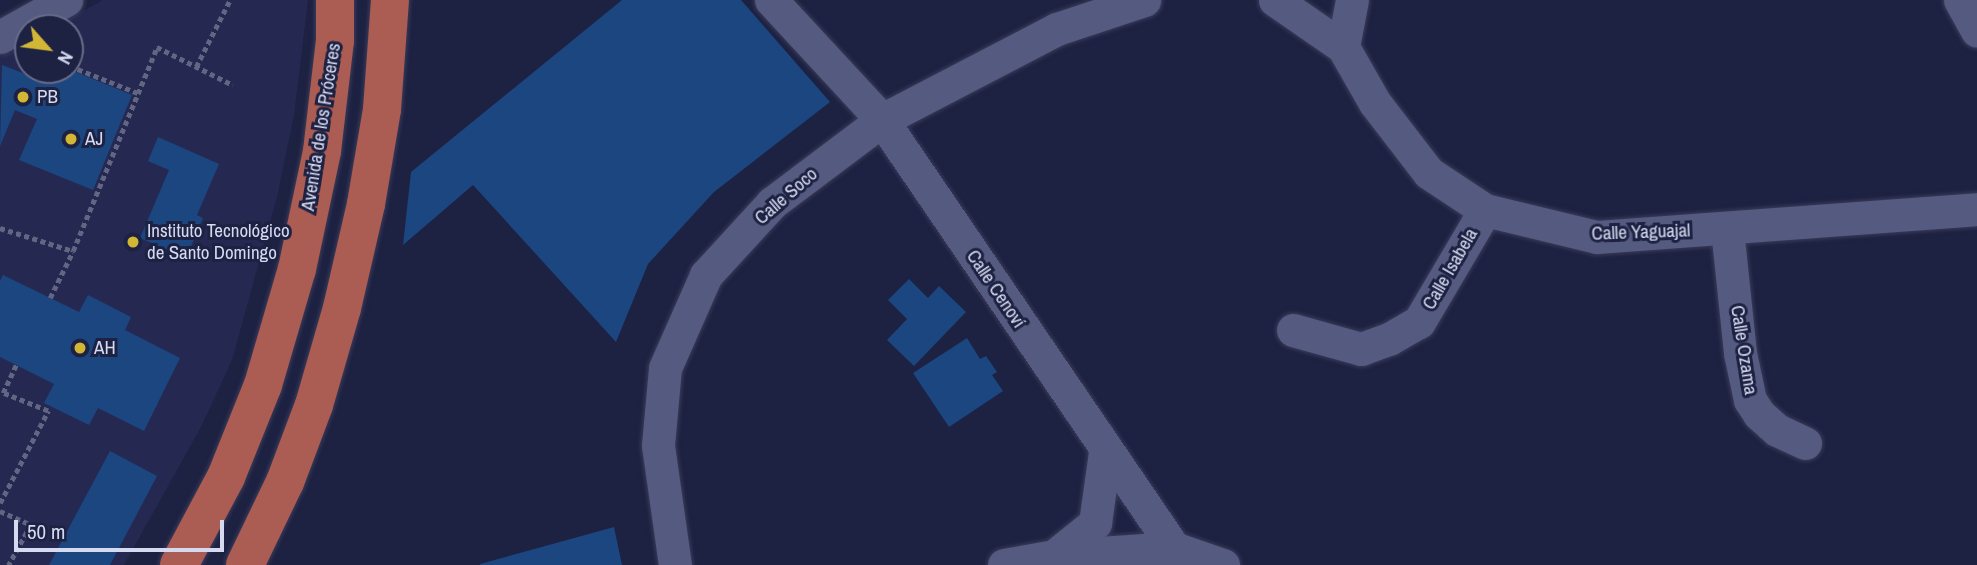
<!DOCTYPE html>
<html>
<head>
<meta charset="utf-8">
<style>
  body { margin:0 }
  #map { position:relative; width:1977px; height:565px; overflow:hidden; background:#1d2142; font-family:"Archivo Narrow",sans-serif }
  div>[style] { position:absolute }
  .built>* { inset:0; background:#252952 }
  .building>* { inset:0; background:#1b4680 }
  .path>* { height:4.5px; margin-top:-2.25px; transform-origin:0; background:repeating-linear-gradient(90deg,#626683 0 5px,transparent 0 8.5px) }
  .roads { filter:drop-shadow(0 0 2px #3a3b58) drop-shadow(0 0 2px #3a3b58) }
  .minor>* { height:33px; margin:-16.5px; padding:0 16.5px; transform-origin:16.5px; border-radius:16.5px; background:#545a80 }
  .primary>* { height:38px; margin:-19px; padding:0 19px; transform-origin:19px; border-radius:19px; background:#ab5c53 }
  .dots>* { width:19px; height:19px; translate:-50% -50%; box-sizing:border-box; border:4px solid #1d2142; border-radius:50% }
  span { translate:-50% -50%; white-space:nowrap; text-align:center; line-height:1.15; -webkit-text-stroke:6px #1d2142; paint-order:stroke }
  .poi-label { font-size:19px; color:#d5daf0 }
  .left { translate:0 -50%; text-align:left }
  .street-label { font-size:19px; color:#d5daf0 }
  .north { position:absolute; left:14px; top:14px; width:70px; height:70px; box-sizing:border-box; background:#1d2142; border:2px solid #676b88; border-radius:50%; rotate:118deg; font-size:19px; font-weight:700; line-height:28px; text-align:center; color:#d5daf0 }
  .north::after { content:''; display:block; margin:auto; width:24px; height:32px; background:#d2b736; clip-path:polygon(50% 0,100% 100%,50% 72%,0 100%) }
  .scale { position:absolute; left:14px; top:520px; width:210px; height:32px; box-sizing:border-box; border:4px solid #d5daf0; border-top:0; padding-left:9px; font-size:21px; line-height:24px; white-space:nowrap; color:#d5daf0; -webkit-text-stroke:5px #1d2142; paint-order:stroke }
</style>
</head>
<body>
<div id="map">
  <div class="built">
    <i style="clip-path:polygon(103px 0,308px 0,294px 115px,277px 197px,232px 360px,202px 425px,124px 565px,0 565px,0 57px,28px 41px,28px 70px,70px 70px,70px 28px,52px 28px)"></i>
  </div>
  <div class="building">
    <i style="clip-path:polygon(622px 0,741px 0,830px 102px,714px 192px,648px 264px,616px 342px,473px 185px,403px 245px,411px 172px)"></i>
    <i style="clip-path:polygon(2px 65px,51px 84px,57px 70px,71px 70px,132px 95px,93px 190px,19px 160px,37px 119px,15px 110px,0 146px)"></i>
    <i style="clip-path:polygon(158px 137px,219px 164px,197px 215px,203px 218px,186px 258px,140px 238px,169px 170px,148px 161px)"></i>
    <i style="clip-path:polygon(3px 275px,79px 312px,88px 295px,131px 317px,125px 330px,180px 358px,144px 431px,98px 408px,89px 425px,44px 403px,54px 384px,0 357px,0 281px)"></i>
    <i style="clip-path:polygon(909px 279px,928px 298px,939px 286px,966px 312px,914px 366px,887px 340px,907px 319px,888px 300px)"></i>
    <i style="clip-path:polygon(967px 338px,980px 359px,986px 356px,997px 372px,992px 375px,1003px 391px,949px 427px,913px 373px)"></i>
    <i style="clip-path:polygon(110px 451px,157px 476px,110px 565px,49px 565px)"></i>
    <i style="clip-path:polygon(614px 527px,622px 565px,480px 565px,480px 564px)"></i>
  </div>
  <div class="path">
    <i style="left:70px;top:66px;width:73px;rotate:21.7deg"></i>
    <i style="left:196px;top:67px;width:75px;rotate:-63.1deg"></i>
    <i style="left:0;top:228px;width:77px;rotate:17.5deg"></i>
    <i style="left:73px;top:251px;width:221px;rotate:-67.6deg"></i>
    <i style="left:157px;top:47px;width:85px;rotate:26.6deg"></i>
    <i style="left:50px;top:298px;width:52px;rotate:-63.9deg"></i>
    <i style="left:0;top:503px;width:104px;rotate:-62.4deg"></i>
    <i style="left:48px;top:411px;width:48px;rotate:-158.2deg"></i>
    <i style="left:3px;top:393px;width:31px;rotate:-65deg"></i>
    <i style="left:0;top:511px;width:34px;rotate:24deg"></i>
    <i style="left:31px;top:525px;width:46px;rotate:118.8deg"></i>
  </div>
  <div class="roads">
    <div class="minor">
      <i style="left:771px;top:0;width:163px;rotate:47.2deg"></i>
      <i style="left:882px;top:120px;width:518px;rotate:55.7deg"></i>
      <i style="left:1174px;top:548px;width:52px;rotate:19.1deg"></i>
      <i style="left:1275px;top:0;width:83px;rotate:34.7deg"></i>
      <i style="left:1343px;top:47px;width:64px;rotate:60.3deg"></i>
      <i style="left:1375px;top:103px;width:88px;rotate:52.4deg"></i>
      <i style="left:1429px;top:173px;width:67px;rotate:33.5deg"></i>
      <i style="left:1485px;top:210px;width:115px;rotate:13.6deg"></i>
      <i style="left:1597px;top:237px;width:381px;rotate:-4.2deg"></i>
      <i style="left:1960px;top:0;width:35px;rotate:61deg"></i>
      <i style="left:0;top:37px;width:76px;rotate:-29.3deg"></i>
      <i style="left:1343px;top:47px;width:48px;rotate:-79.2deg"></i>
      <i style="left:1727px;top:229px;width:125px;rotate:84deg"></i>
      <i style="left:1740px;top:353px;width:48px;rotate:78deg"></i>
      <i style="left:1750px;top:400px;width:17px;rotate:57deg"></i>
      <i style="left:1759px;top:414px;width:24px;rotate:42deg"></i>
      <i style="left:1777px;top:430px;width:31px;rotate:25deg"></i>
      <i style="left:1293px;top:330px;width:71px;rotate:15.6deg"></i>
      <i style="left:1361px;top:349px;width:30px;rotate:-20deg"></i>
      <i style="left:1389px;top:339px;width:34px;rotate:-30deg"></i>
      <i style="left:1419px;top:322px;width:130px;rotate:-59.5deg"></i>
      <i style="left:1054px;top:556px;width:53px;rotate:-38.8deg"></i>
      <i style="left:1095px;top:523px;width:72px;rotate:-82deg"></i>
      <i style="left:675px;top:565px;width:121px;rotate:-98.1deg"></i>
      <i style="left:658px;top:445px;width:77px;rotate:-84.8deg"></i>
      <i style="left:665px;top:368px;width:102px;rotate:-66.2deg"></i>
      <i style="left:706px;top:275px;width:98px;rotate:-47.5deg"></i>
      <i style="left:772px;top:203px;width:138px;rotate:-37deg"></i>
      <i style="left:882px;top:120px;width:197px;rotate:-27.5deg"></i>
      <i style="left:1057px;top:29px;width:92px;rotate:-18.4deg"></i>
      <i style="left:1004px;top:565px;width:51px;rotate:-10.2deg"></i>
      <i style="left:1054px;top:556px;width:120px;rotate:-3.8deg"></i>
    </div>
    <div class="primary">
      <i style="left:179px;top:565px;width:100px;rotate:-61.9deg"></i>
      <i style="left:226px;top:477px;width:99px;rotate:-68.1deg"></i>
      <i style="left:263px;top:385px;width:121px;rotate:-73.7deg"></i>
      <i style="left:297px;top:269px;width:121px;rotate:-78deg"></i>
      <i style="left:322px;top:151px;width:111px;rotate:-83.3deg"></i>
      <i style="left:335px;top:41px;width:41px;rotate:-90deg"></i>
      <i style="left:245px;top:565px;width:92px;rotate:-64.3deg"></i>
      <i style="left:285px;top:482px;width:82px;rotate:-69.4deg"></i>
      <i style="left:314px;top:405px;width:101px;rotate:-73.9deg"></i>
      <i style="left:342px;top:308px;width:107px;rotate:-77deg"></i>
      <i style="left:366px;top:204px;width:96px;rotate:-80.4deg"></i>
      <i style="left:382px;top:109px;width:109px;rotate:-85.8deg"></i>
    </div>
  </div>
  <div class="dots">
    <i style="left:23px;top:97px;background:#d2b736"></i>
    <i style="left:71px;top:139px;background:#d2b736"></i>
    <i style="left:133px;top:242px;background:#d2b736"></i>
    <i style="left:80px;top:348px;background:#d2b736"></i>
  </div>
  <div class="poi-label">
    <span class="left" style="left:37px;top:97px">PB</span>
    <span class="left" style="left:85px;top:139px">AJ</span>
    <span class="left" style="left:147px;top:242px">Instituto Tecnológico<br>de Santo Domingo</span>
    <span class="left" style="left:94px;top:348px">AH</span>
  </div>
  <div class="street-label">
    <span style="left:321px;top:127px;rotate:-81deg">Avenida de los Próceres</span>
    <span style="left:786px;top:196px;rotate:-41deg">Calle Soco</span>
    <span style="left:1641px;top:232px;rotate:-2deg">Calle Yaguajal</span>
    <span style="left:1450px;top:269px;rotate:-60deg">Calle Isabela</span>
    <span style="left:996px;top:289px;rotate:56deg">Calle Cenoví</span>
    <span style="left:1744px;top:350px;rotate:81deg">Calle Ozama</span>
  </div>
  <div class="north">N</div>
  <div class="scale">50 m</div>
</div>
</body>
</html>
